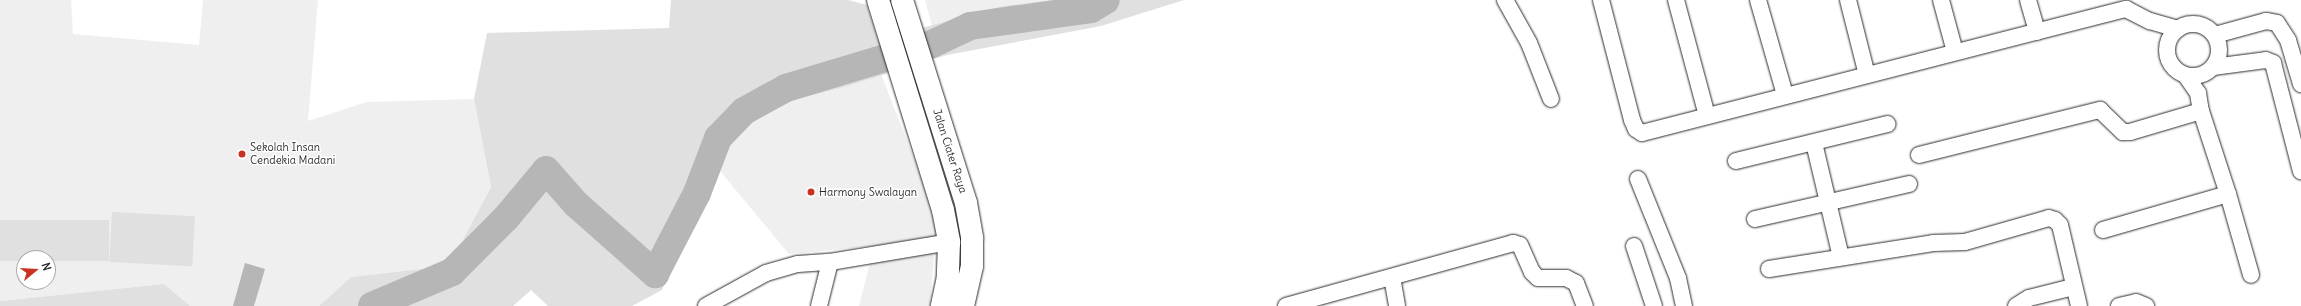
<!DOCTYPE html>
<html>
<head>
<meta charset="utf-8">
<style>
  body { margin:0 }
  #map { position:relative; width:2301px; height:306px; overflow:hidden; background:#fff; font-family:Delius,sans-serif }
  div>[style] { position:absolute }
  .built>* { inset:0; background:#efefef }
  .green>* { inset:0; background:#e0e0e0; transform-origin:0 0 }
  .water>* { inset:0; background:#b6b6b6 }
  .river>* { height:28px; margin:-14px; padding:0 14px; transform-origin:14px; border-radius:14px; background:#b6b6b6 }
  .roads { filter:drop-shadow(0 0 1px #2b2b2b) drop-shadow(0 0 1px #2b2b2b) }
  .street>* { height:16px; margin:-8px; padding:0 8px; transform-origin:8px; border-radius:8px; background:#fff }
  .street>.ring { margin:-8px; padding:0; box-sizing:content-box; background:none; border:16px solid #fff; border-radius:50% }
  .primary>* { height:22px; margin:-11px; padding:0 11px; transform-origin:11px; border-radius:11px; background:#fff }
  .dots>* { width:11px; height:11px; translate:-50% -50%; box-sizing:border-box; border:2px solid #fff; border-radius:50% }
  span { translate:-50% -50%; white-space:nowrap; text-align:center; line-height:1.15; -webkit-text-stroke:3px #fff; paint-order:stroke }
  .poi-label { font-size:11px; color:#2b2b2b }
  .left { translate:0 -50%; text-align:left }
  .street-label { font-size:11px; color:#2b2b2b }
  .north { position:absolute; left:16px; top:250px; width:40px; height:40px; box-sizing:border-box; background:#fff; border:1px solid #aaa; border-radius:50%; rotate:72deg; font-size:11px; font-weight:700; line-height:16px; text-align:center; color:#2b2b2b }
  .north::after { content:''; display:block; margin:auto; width:14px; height:18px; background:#c8321e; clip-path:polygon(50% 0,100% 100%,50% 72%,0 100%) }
</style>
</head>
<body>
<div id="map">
  <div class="built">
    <i style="clip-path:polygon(evenodd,0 0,71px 0,73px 34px,199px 45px,203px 0,318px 0,308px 121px,367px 102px,474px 99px,491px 187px,449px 267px,351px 277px,319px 306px,190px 306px,164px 284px,0 301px,0 0,24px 258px,48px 258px,48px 282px,24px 282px,24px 258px)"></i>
    <i style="clip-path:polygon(925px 0,1050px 0,1002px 6px,932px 26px)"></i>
    <i style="clip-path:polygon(881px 74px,937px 217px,930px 306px,859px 306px,874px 246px,789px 254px,715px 165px,738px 133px,778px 104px,841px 88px)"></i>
  </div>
  <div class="green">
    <i style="clip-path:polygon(671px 0,848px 0,867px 5px,878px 40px,1002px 6px,1050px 0,1184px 0,1101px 26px,947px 55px,841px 88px,778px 104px,738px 133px,715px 165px,662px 290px,632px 306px,548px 306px,531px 290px,513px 306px,319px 306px,351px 277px,449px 266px,491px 187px,474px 99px,487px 33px,669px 28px)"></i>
    <i style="left:112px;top:212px;width:83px;height:50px;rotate:3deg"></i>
    <i style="clip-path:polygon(0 220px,109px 220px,109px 261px,48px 261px,48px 258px,24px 258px,24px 261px,0 261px)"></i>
    <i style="clip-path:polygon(164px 284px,190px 306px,0 306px,0 301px)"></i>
  </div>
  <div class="water">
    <i style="clip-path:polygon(245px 263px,265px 269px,254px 306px,233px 306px)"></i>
  </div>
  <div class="river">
    <i style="left:372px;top:306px;width:87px;rotate:-23deg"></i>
    <i style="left:452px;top:272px;width:76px;rotate:-45deg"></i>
    <i style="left:506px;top:218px;width:62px;rotate:-50.2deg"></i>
    <i style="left:546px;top:170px;width:45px;rotate:48.6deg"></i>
    <i style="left:576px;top:204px;width:106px;rotate:41.5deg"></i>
    <i style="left:655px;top:274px;width:91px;rotate:-62.6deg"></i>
    <i style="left:697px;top:193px;width:59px;rotate:-69.1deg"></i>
    <i style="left:718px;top:138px;width:37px;rotate:-46deg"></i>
    <i style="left:744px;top:111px;width:48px;rotate:-28.7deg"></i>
    <i style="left:786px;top:88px;width:152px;rotate:-16.8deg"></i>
    <i style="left:932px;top:44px;width:42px;rotate:-25.3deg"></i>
    <i style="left:970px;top:26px;width:122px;rotate:-8deg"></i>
    <i style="left:1091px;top:9px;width:17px;rotate:-31deg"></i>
  </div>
  <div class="roads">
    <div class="street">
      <i style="left:1505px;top:0;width:49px;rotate:60.8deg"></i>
      <i style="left:1529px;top:43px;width:60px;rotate:68.6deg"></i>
      <i style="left:1601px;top:0;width:124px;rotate:75.5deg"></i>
      <i style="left:1632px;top:120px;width:10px;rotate:66deg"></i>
      <i style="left:1636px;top:129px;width:7px;rotate:34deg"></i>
      <i style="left:1642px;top:133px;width:500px;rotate:-14.4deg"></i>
      <i style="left:2126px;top:9px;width:27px;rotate:27deg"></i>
      <i style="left:2150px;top:21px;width:29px;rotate:16deg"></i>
      <i style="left:1676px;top:0;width:120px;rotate:75deg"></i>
      <i style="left:1758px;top:0;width:99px;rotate:74.1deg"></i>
      <i style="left:1848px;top:0;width:77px;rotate:75.8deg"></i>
      <i style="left:1941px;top:0;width:54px;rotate:74.9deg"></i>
      <i style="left:2028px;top:0;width:33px;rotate:74deg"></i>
      <i class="ring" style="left:2167px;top:24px;width:36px;height:36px"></i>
      <i style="left:2215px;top:35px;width:53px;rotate:-15.4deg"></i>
      <i style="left:2266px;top:21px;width:11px;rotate:10deg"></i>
      <i style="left:2277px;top:23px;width:20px;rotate:57deg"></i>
      <i style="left:2288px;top:40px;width:46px;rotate:73.5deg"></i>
      <i style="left:2213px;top:67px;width:53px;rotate:-7.5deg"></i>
      <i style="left:2266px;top:60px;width:8px;rotate:23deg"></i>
      <i style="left:2273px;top:63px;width:112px;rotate:75.5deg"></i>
      <i style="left:2186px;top:76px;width:21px;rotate:55deg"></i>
      <i style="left:2198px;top:93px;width:18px;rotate:81deg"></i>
      <i style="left:2201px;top:111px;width:87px;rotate:72deg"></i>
      <i style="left:2228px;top:194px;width:84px;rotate:74.1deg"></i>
      <i style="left:1814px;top:143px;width:117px;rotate:76.7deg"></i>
      <i style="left:1919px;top:155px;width:187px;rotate:-14deg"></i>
      <i style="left:2100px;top:110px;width:32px;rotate:44deg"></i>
      <i style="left:2123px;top:132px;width:7px"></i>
      <i style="left:2130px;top:132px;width:74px;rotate:-16.5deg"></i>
      <i style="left:1736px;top:161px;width:156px;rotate:-13.7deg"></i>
      <i style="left:1638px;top:179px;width:107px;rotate:68deg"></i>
      <i style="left:1678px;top:278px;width:29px;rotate:78deg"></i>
      <i style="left:1755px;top:219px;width:158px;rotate:-12.8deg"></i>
      <i style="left:2103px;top:230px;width:130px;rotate:-16.1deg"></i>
      <i style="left:1634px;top:246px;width:63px;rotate:71.6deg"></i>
      <i style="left:1769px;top:269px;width:166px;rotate:-9deg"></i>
      <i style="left:1933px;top:243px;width:32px;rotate:-2deg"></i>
      <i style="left:1965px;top:242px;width:87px;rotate:-15.9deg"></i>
      <i style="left:2049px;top:218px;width:6px;rotate:18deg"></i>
      <i style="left:2055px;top:220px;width:7px;rotate:45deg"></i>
      <i style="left:2060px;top:225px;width:83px;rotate:76.8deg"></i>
      <i style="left:1392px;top:277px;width:29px;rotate:80deg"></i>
      <i style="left:706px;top:306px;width:68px;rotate:-28.8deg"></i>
      <i style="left:766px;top:273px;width:33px;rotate:-16deg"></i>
      <i style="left:798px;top:264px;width:32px;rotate:-4deg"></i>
      <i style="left:830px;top:262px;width:121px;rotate:-9.5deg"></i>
      <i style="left:819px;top:306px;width:45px;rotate:-76deg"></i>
      <i style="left:1286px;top:306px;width:236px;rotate:-15.5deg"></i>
      <i style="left:1513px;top:243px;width:7px;rotate:16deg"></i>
      <i style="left:1520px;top:245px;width:30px;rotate:66deg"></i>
      <i style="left:1532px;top:272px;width:8px;rotate:45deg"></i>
      <i style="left:1538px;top:278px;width:28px"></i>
      <i style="left:1566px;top:278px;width:11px;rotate:27deg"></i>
      <i style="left:1576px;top:283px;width:25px;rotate:69deg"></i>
      <i style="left:2016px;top:306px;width:15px;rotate:-32deg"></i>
      <i style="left:2029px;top:298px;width:45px;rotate:-14deg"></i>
      <i style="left:2119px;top:306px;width:17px;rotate:-13deg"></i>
      <i style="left:2136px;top:302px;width:11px;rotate:22deg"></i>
    </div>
    <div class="primary">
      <i style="left:878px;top:0;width:220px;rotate:72.8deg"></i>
      <i style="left:943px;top:210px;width:33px;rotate:79deg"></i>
      <i style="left:949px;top:242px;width:35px;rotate:92deg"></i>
      <i style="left:948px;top:277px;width:30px;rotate:102deg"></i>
      <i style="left:902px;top:0;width:213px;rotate:72.5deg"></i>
      <i style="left:966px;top:203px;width:36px;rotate:80deg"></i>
      <i style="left:972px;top:238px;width:28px;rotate:90deg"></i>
      <i style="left:972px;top:266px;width:41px;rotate:102.7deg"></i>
    </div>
  </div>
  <div class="dots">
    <i style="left:242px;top:154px;background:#c8321e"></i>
    <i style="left:811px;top:192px;background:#c8321e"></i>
  </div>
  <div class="poi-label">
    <span class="left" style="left:250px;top:154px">Sekolah Insan<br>Cendekia Madani</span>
    <span class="left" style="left:819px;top:192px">Harmony Swalayan</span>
  </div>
  <div class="street-label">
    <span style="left:950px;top:151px;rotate:72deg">Jalan Ciater Raya</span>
  </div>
  <div class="north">N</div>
</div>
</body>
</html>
